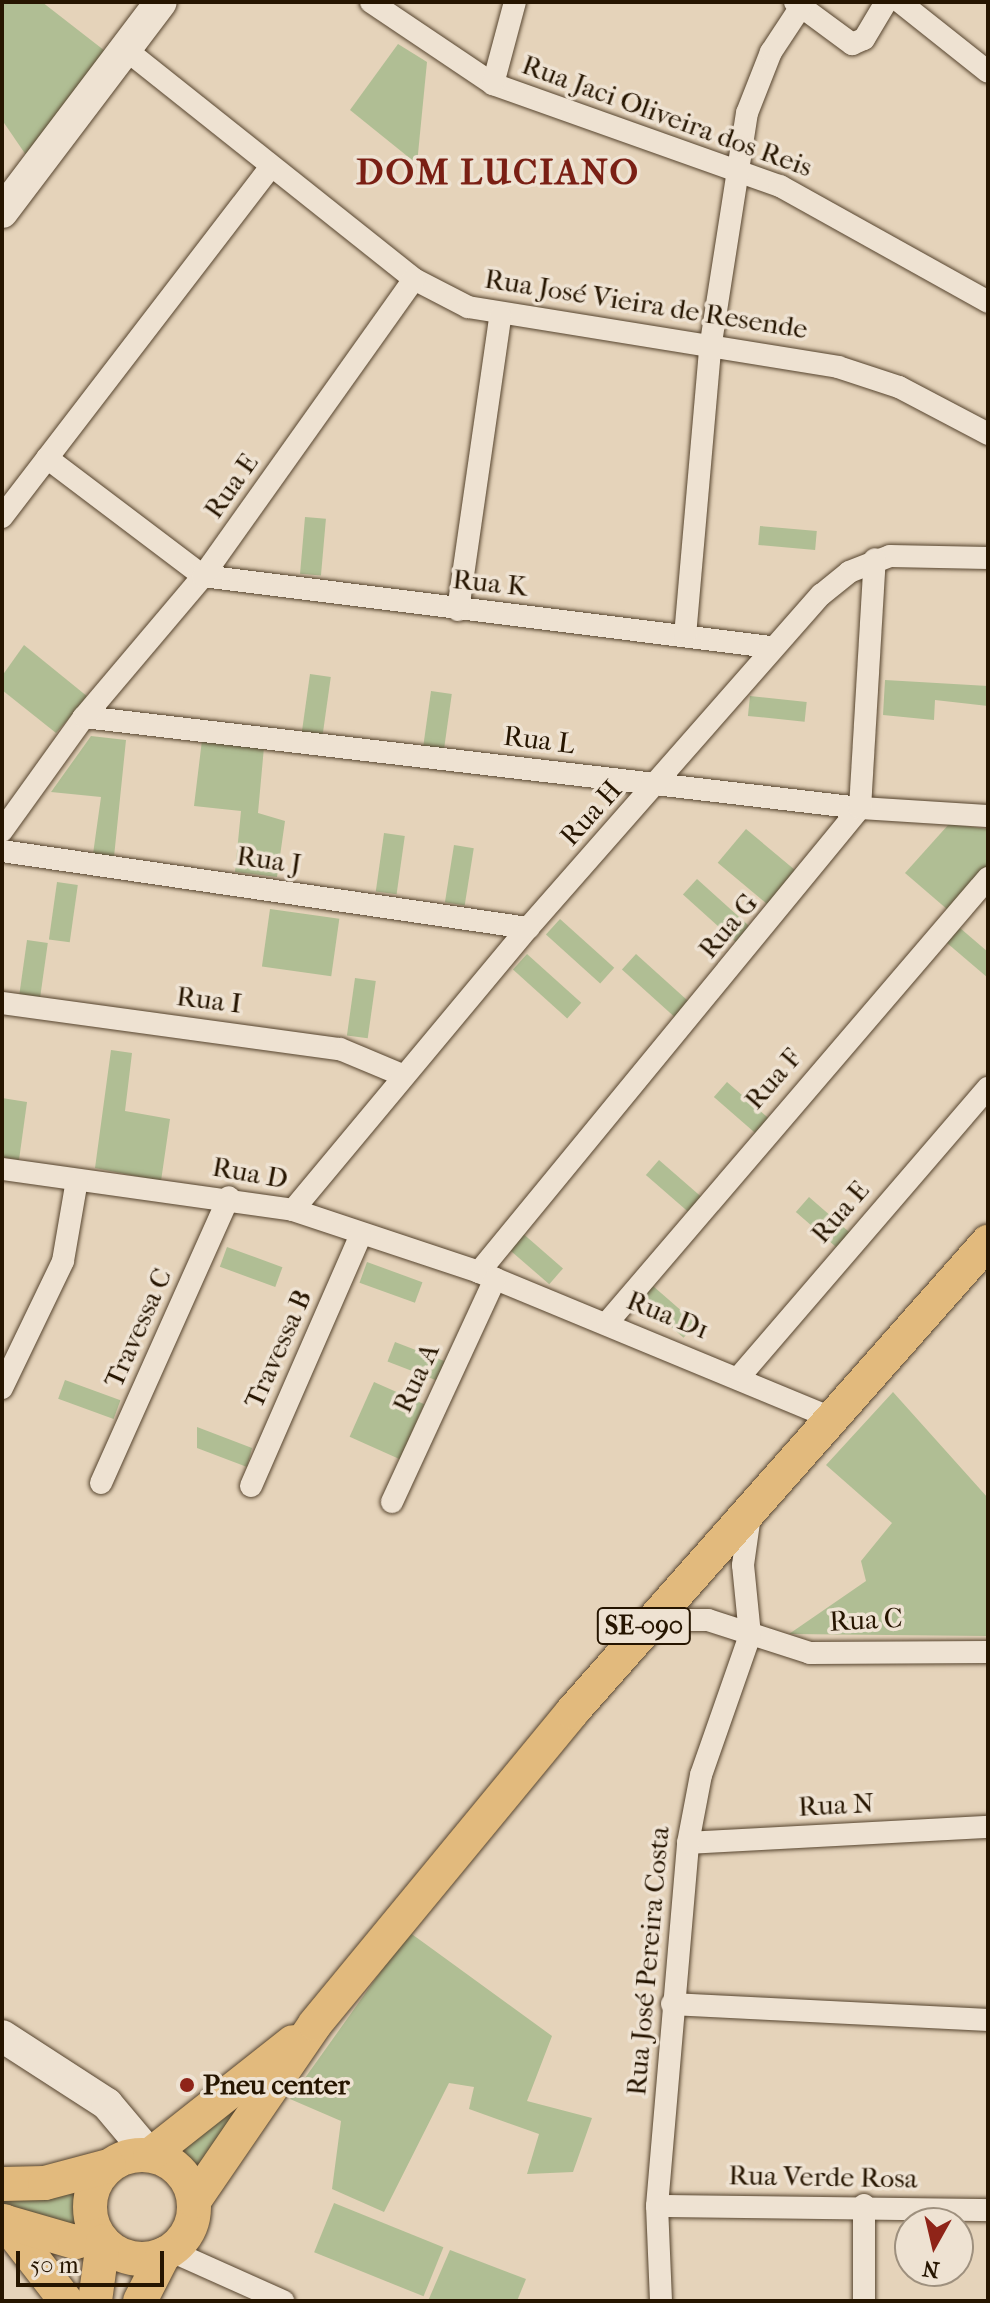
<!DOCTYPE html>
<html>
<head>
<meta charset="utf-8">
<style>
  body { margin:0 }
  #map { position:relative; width:990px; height:2303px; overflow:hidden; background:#e5d3ba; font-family:"IM FELL French Canon",serif }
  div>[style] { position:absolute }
  .green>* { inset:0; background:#b0be94; transform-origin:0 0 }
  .roads { filter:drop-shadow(0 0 2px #56442e) drop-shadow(0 0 2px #56442e) }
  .street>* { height:22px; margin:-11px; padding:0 11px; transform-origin:11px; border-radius:11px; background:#eee2d2 }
  .secondary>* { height:32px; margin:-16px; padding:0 16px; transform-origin:16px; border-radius:16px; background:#eee2d2 }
  .primary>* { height:34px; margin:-17px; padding:0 17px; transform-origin:17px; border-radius:17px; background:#e2ba7d }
  .primary>.ring { margin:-17px; padding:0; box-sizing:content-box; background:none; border:34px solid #e2ba7d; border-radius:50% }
  .dots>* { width:22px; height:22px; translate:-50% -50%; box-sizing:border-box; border:4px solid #eee2d2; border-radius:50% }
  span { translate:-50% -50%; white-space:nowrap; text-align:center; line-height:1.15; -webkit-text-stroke:7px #eee2d2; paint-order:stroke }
  .shield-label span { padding:2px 6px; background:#eee2d2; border:2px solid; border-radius:6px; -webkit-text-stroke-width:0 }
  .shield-label { font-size:26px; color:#261500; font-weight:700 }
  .street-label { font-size:28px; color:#261500 }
  .poi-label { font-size:28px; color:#261500; font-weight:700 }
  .left { translate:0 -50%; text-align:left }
  .district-label { font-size:36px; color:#7a1f14; font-weight:700; letter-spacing:2px }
  .frame { position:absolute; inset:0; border:4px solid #261500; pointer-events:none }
  .north { position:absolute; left:894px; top:2207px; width:80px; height:80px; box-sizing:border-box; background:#eee2d2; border:2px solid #9e907e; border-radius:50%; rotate:188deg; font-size:22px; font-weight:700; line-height:32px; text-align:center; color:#261500 }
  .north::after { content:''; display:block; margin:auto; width:28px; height:36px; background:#8f2418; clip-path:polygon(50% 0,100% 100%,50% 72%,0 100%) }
  .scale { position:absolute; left:16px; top:2251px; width:148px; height:36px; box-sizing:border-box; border:4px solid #261500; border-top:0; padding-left:10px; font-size:24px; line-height:28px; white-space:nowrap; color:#261500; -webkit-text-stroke:6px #eee2d2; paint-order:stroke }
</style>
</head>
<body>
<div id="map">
  <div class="green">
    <i style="clip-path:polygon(2px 2px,42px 2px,105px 51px,26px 155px,2px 120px)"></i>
    <i style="clip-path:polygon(398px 44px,427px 62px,417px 164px,350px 110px)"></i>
    <i style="left:305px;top:517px;width:21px;height:57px;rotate:5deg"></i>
    <i style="left:760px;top:526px;width:57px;height:19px;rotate:5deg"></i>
    <i style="clip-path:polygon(24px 645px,88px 697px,56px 733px,2px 690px,2px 676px)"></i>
    <i style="left:310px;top:674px;width:21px;height:58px;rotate:8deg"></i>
    <i style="clip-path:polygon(885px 680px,988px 686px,988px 706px,935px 700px,934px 720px,883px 715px)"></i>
    <i style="left:431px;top:691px;width:21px;height:58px;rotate:8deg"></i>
    <i style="left:750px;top:696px;width:57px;height:20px;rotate:6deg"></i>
    <i style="clip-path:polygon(91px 736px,126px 740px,114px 857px,93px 854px,101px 797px,51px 792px)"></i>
    <i style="clip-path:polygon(202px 740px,264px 747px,258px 813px,285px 821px,277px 877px,235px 872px,241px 811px,194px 806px)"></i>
    <i style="clip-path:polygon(949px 824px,988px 829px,988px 867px,948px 910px,905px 873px)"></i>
    <i style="left:746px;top:829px;width:69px;height:44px;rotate:40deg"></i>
    <i style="left:384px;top:833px;width:21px;height:59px;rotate:8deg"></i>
    <i style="left:454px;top:845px;width:20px;height:58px;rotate:9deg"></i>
    <i style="left:697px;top:879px;width:72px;height:21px;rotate:42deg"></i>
    <i style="left:57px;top:882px;width:21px;height:58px;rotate:8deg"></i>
    <i style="left:270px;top:909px;width:70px;height:58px;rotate:8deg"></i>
    <i style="left:560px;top:919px;width:73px;height:21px;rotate:42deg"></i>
    <i style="clip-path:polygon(960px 928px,988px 952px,988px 978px,947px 943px)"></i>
    <i style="left:27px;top:940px;width:21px;height:58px;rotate:8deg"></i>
    <i style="left:527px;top:954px;width:73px;height:21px;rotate:42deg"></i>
    <i style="left:636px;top:954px;width:72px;height:21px;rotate:42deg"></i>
    <i style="left:355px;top:978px;width:21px;height:58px;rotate:8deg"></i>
    <i style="clip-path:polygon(111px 1050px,132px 1053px,125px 1111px,170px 1119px,161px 1181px,95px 1168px)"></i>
    <i style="left:727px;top:1082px;width:57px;height:20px;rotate:41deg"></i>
    <i style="clip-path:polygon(2px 1098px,27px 1102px,19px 1160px,2px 1157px)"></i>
    <i style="left:659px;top:1160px;width:56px;height:20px;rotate:41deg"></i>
    <i style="left:809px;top:1197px;width:57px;height:20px;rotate:41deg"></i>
    <i style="left:520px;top:1231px;width:57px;height:21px;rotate:41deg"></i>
    <i style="left:227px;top:1247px;width:59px;height:21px;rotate:20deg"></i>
    <i style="left:367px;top:1262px;width:59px;height:22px;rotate:20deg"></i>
    <i style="left:653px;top:1286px;width:57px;height:19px;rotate:41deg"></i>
    <i style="left:395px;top:1342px;width:59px;height:21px;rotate:21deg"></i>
    <i style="left:65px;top:1380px;width:59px;height:20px;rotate:20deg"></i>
    <i style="left:374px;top:1382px;width:55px;height:60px;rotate:24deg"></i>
    <i style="clip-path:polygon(893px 1392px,988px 1498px,988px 1636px,789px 1634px,866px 1581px,861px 1561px,892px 1523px,826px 1465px)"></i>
    <i style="clip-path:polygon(197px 1427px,252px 1448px,247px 1467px,197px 1448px)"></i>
    <i style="clip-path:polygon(409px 1932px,552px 2036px,527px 2101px,592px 2118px,573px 2172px,527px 2174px,539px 2134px,469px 2109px,474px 2087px,449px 2083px,384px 2212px,332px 2189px,341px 2121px,290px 2099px)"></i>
    <i style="clip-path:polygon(270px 2065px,199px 2181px,185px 2154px,164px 2145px)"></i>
    <i style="clip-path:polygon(85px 2189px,89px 2235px,2px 2216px,2px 2191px)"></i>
    <i style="left:334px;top:2203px;width:118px;height:53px;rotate:22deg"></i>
    <i style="clip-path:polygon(450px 2250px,526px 2279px,517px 2301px,428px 2301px)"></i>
  </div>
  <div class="roads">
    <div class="street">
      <i style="left:371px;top:2px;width:147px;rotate:33.9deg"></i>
      <i style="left:493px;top:84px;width:305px;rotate:19.6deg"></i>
      <i style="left:780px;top:186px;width:238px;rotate:29.1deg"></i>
      <i style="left:795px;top:2px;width:71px;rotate:36.4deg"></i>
      <i style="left:852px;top:44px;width:13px;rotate:-23deg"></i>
      <i style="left:864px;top:39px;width:43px;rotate:-59.3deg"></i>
      <i style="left:900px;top:2px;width:112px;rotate:38.5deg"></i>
      <i style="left:125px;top:49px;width:369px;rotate:38.5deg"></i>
      <i style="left:414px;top:279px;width:61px;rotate:27.4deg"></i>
      <i style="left:468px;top:307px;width:375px;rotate:9.2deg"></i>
      <i style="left:838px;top:367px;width:64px;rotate:18.2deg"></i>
      <i style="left:899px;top:387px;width:101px;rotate:27.8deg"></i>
      <i style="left:493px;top:84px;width:85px;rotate:-75deg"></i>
      <i style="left:47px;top:458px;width:196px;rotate:37.1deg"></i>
      <i style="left:203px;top:576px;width:571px;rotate:7.14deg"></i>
      <i style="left:2px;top:517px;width:442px;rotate:-52.5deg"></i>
      <i style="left:458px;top:610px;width:296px;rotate:-81.8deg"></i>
      <i style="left:685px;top:636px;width:288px;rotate:-85deg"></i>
      <i style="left:710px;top:349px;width:239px;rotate:-81.1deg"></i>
      <i style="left:747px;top:113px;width:66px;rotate:-68.5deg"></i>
      <i style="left:771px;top:52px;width:53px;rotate:-56.6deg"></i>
      <i style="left:84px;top:717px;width:781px;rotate:6.69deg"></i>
      <i style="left:860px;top:808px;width:128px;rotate:3.6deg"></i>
      <i style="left:2px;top:831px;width:140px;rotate:-54.3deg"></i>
      <i style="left:84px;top:717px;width:185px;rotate:-49.8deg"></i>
      <i style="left:203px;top:576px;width:364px;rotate:-54.6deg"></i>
      <i style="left:2px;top:851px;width:532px;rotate:8.33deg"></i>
      <i style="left:2px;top:1003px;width:341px;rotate:7.8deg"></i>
      <i style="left:340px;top:1049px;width:67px;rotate:22.8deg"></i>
      <i style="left:2px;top:1169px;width:294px;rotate:8deg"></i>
      <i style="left:293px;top:1210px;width:196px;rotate:18.4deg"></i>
      <i style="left:479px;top:1272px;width:382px;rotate:22.5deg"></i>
      <i style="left:293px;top:1210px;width:367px;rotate:-50.2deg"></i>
      <i style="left:528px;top:928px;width:444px;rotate:-48.7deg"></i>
      <i style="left:821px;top:595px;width:36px;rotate:-39deg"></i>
      <i style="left:849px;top:572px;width:44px;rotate:-21.3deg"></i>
      <i style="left:890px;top:556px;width:98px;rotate:1.2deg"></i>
      <i style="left:479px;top:1272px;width:600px;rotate:-50.61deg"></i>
      <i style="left:860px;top:808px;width:249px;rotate:-86.6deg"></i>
      <i style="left:607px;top:1323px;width:586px;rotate:-49.43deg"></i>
      <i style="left:740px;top:1376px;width:380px;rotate:-49.3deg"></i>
      <i style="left:2px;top:1388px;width:141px;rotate:-64.3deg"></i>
      <i style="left:63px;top:1261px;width:82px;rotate:-80.2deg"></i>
      <i style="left:101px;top:1483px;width:313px;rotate:-65.9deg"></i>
      <i style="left:251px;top:1486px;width:273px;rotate:-66.4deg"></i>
      <i style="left:392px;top:1502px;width:246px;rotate:-65.2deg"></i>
      <i style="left:649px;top:1620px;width:59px"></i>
      <i style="left:708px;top:1620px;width:107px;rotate:17.9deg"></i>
      <i style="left:810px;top:1653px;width:178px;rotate:-0.3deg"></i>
      <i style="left:688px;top:1843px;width:300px;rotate:-3.1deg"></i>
      <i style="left:672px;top:2004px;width:316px;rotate:2.9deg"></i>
      <i style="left:657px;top:2206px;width:331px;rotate:0.7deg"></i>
      <i style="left:171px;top:2251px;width:123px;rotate:24.1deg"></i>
      <i style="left:661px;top:2301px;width:95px;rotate:-92.4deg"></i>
      <i style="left:657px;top:2206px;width:364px;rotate:-85.1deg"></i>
      <i style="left:688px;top:1843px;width:69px;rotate:-79.2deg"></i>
      <i style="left:701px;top:1775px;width:148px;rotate:-70.7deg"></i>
      <i style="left:750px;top:1635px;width:70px;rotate:-95.7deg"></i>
      <i style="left:743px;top:1565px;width:50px;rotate:-82deg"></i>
      <i style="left:864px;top:2301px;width:96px;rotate:-90deg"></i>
    </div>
    <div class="secondary">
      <i style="left:2px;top:212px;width:263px;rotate:-52.9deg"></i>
      <i style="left:2px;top:2036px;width:125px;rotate:32.9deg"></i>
      <i style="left:107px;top:2104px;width:67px;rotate:49.9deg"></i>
    </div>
    <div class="primary">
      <i class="ring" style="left:90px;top:2155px;width:70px;height:70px"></i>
      <i style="left:150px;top:2155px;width:182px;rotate:-38.3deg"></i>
      <i style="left:2px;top:2184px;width:43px;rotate:-1.3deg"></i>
      <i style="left:45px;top:2183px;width:66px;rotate:-14.9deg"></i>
      <i style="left:194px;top:2201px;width:214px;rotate:-55.6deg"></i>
      <i style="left:315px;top:2024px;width:404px;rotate:-50.5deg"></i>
      <i style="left:572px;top:1712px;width:628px;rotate:-48.49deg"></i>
      <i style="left:4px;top:2221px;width:101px;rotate:52.2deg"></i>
      <i style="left:6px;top:2222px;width:72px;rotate:16.2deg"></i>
      <i style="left:75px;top:2242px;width:24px;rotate:-15deg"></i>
      <i style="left:95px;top:2301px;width:60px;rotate:-82.3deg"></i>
      <i style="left:140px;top:2301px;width:53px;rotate:-62.9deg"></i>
    </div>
  </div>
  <div class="dots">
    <i style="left:187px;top:2085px;background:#8f2418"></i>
  </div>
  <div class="shield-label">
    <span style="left:644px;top:1626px">SE-090</span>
  </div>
  <div class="street-label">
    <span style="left:667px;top:116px;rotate:20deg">Rua Jaci Oliveira dos Reis</span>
    <span style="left:646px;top:304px;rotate:9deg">Rua José Vieira de Resende</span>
    <span style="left:231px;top:486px;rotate:-55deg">Rua E</span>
    <span style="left:490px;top:583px;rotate:6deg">Rua K</span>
    <span style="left:539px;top:740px;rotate:7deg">Rua L</span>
    <span style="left:591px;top:813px;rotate:-48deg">Rua H</span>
    <span style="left:269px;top:860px;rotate:8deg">Rua J</span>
    <span style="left:728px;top:926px;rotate:-50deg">Rua G</span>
    <span style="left:209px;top:1000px;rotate:7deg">Rua I</span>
    <span style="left:773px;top:1079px;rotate:-49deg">Rua F</span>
    <span style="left:250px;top:1173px;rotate:10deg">Rua D</span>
    <span style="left:840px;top:1212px;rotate:-49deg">Rua E</span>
    <span style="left:668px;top:1315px;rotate:22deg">Rua D1</span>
    <span style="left:138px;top:1328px;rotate:-66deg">Travessa C</span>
    <span style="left:278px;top:1349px;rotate:-66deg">Travessa B</span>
    <span style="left:416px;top:1378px;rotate:-65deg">Rua A</span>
    <span style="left:866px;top:1620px;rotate:-3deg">Rua C</span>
    <span style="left:836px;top:1805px;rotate:-3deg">Rua N</span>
    <span style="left:648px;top:1961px;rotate:-85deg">Rua José Pereira Costa</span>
    <span style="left:823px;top:2177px;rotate:1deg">Rua Verde Rosa</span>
  </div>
  <div class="poi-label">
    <span class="left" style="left:203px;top:2085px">Pneu center</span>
  </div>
  <div class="district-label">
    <span style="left:498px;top:173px">DOM LUCIANO</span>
  </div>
  <div class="frame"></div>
  <div class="north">N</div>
  <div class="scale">50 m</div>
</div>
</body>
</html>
